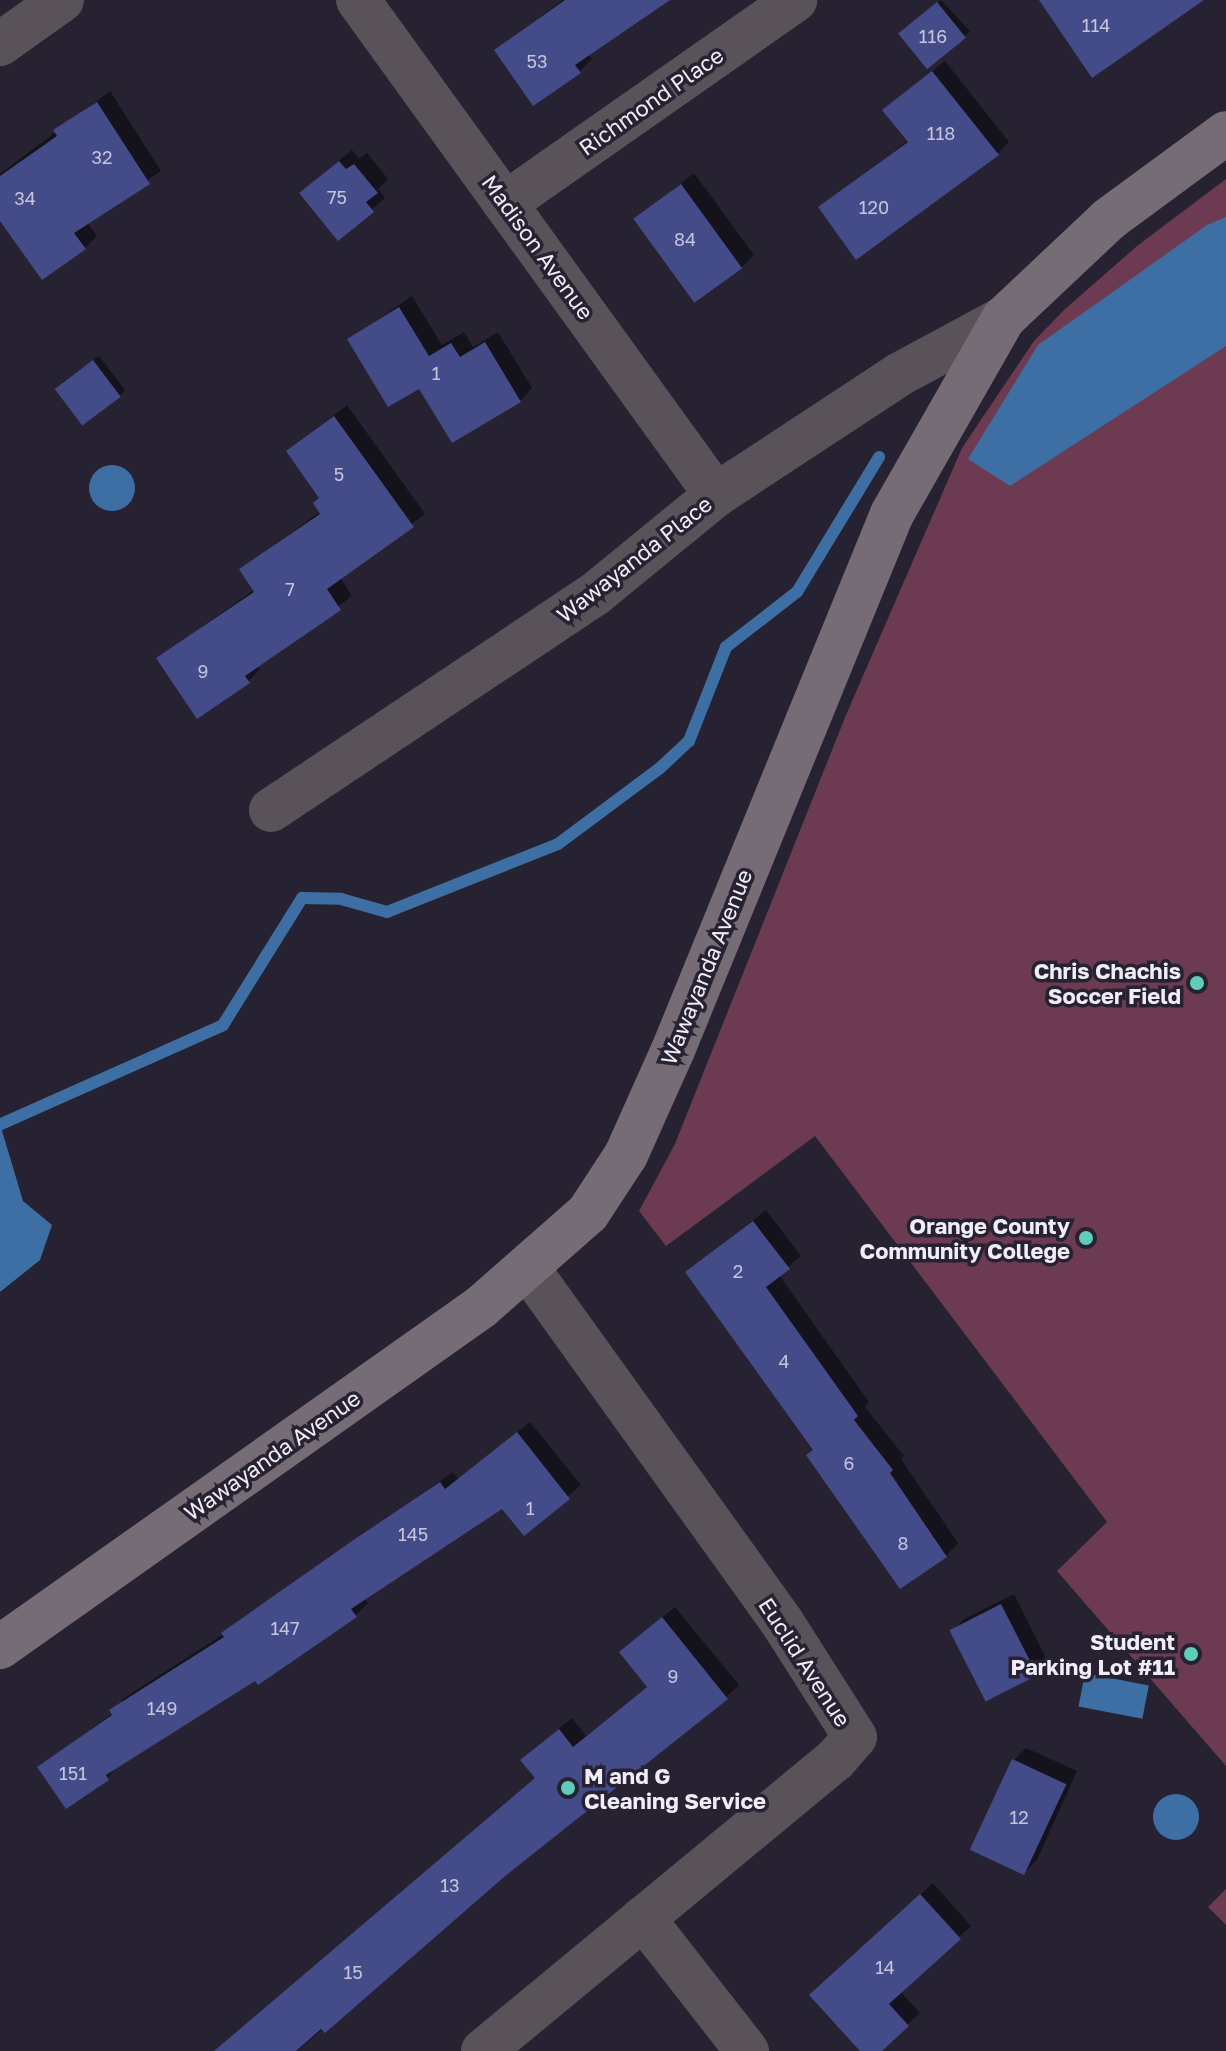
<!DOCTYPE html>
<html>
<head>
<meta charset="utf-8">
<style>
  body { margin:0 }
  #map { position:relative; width:1226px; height:2051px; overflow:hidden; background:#272231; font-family:"Golos Text",sans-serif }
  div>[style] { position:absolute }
  .green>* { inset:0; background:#6c3b52 }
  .water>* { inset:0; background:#3d6fa5; transform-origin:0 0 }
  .round { border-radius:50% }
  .shadow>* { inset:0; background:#0007 }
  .stream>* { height:12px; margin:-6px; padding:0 6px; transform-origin:6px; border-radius:6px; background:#3d6fa5 }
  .building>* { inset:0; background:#444b89; transform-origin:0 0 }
  .street>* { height:44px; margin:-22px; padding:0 22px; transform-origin:22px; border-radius:22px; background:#595259 }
  .secondary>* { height:44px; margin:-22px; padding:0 22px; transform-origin:22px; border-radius:22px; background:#766c76 }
  .dots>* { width:22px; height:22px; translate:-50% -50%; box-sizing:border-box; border:4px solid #272231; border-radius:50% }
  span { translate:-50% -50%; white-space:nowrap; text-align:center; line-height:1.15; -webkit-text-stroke:7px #272231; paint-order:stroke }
  .number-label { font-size:18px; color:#c5c4dc }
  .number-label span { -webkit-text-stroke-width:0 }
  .street-label { font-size:22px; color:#f0edf7 }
  .poi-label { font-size:22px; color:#f0edf7; font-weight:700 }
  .right { translate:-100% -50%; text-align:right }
  .left { translate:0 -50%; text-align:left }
</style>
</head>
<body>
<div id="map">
  <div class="green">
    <i style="clip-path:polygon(1226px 179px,1226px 1766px,1057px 1571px,1107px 1522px,815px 1136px,666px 1246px,639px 1211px,675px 1144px,846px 715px,962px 448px,1034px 341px,1064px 310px,1137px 246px)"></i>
    <i style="clip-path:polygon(1226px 1889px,1226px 1925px,1208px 1907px)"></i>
  </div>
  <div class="water">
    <i style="clip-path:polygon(1226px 217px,1226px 346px,1010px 486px,968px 459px,1038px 345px,1207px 225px)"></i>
    <i class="round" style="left:89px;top:465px;width:46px;height:46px"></i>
    <i style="clip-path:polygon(0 1124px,23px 1201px,52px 1225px,40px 1260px,0 1292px)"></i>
    <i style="left:1085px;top:1673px;width:65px;height:34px;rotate:11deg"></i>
    <i class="round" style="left:1153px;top:1794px;width:46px;height:46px"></i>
  </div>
  <div class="shadow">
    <i style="clip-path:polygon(563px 0,667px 0,588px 54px,592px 59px,579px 72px,496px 50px)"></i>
    <i style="clip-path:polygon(941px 0,970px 31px,929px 66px,907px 28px)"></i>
    <i style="clip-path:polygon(945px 61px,1009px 142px,997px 154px,821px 207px,909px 140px,885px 110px)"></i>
    <i style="clip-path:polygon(110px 91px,161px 171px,87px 222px,97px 236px,85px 248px,0 217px,0 174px)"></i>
    <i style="clip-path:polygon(352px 150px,359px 159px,367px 153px,388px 179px,378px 189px,385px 198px,338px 238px,314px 181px)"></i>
    <i style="clip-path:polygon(694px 173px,754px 255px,742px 267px,636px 219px)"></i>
    <i style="clip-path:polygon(412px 296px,442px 345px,464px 332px,473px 347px,498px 332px,532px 388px,520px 401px,420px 386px,350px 339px)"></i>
    <i style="clip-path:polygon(99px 356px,125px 390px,120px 396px,62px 383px)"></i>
    <i style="clip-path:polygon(347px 405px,425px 514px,340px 577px,352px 596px,257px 665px,260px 669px,248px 682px,159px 658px,255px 589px,241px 569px,321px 511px,321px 498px,288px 451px)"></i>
    <i style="clip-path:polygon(766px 1210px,801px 1256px,779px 1275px,869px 1402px,865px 1407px,904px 1456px,901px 1459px,958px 1543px,946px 1556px,815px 1450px,688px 1272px)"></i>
    <i style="clip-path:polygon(530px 1422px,581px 1485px,524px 1533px,502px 1506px,364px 1598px,368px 1603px,355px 1616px,119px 1764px,108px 1778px,40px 1767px,113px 1713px,124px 1698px,224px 1634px,453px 1472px,458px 1479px)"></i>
    <i style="clip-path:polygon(1014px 1594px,1048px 1662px,1036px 1674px,987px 1698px,952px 1631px,964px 1619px)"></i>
    <i style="clip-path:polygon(675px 1607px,739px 1685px,726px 1697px,502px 1876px,297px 2051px,217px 2051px,537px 1777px,523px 1760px,535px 1748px,572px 1718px,586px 1736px,648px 1686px,634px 1640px)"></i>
    <i style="clip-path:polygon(1026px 1748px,1077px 1771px,1037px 1860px,1025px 1872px,1014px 1760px)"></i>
    <i style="clip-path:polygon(933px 1883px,971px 1926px,900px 1991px,920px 2013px,879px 2051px,863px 2051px,824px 1983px)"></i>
  </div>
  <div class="stream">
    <i style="left:1px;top:1124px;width:243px;rotate:-24deg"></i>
    <i style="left:223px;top:1025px;width:150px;rotate:-58.1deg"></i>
    <i style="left:302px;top:898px;width:39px;rotate:1deg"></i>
    <i style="left:341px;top:899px;width:48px;rotate:15.8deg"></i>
    <i style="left:387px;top:912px;width:184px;rotate:-21.7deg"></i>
    <i style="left:558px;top:844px;width:127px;rotate:-36.7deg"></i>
    <i style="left:660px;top:768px;width:40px;rotate:-43deg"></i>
    <i style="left:689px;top:741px;width:101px;rotate:-68.5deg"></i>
    <i style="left:726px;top:647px;width:90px;rotate:-37.8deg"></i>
    <i style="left:797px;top:592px;width:158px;rotate:-58.7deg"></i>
  </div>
  <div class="building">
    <i style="clip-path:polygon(565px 0,670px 0,575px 65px,581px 73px,533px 106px,494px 50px)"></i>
    <i style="clip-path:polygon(1039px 0,1204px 0,1092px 78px)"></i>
    <i style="left:937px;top:2px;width:46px;height:50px;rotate:51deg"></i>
    <i style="clip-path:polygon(932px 71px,999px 155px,856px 260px,818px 207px,908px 142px,882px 110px)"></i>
    <i style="clip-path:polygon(97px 102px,150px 184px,74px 233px,86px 249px,42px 280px,0 221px,0 176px,57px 136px,53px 130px)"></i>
    <i style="clip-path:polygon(339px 161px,346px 169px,354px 164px,378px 193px,366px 202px,374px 212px,338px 241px,299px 193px)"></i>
    <i style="left:681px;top:184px;width:104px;height:59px;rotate:54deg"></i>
    <i style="clip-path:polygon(399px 307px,429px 356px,451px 343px,460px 357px,485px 342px,521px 402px,452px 443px,419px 389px,388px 407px,347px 339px)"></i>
    <i style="left:93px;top:360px;width:46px;height:48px;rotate:53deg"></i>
    <i style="clip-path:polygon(334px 416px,414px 527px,327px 589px,341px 610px,245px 676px,250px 683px,197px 719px,156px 658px,254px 592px,239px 569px,320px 514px,313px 503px,319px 498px,286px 451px)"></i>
    <i style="clip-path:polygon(753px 1221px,790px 1269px,766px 1287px,858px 1416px,854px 1420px,893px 1470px,890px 1473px,947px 1557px,900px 1589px,806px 1455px,813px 1450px,685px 1272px)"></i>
    <i style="clip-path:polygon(517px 1432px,570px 1499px,524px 1536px,502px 1509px,351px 1609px,357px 1617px,258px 1685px,255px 1681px,106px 1775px,109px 1780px,66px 1809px,37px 1767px,112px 1715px,109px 1710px,224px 1637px,221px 1633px,355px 1539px,440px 1482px,445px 1489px)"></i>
    <i style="left:1001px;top:1604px;width:80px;height:58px;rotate:63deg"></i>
    <i style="clip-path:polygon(662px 1617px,728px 1699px,504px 1877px,325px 2033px,321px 2029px,296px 2051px,214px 2051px,535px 1778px,520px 1760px,559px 1729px,573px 1747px,647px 1687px,619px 1652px)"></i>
    <i style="left:1012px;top:1759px;width:60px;height:100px;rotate:25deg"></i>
    <i style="clip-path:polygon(920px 1894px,961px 1939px,889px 2004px,909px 2026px,882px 2051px,860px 2051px,809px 1995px)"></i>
  </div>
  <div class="street">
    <i style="left:358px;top:0;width:611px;rotate:54.12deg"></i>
    <i style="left:0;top:44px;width:76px;rotate:-35.4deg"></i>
    <i style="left:507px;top:202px;width:352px;rotate:-35deg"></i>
    <i style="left:271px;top:810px;width:389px;rotate:-33.7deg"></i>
    <i style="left:595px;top:594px;width:156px;rotate:-39.3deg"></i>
    <i style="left:716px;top:495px;width:220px;rotate:-33.3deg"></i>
    <i style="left:900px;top:374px;width:118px;rotate:-28.3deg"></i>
    <i style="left:643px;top:1918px;width:169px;rotate:52deg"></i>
    <i style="left:483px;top:2051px;width:457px;rotate:-39.6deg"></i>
    <i style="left:835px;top:1760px;width:30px;rotate:-49deg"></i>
    <i style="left:855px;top:1737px;width:136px;rotate:-122.4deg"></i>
    <i style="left:782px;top:1622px;width:435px;rotate:-125.7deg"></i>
  </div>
  <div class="secondary">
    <i style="left:0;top:1647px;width:589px;rotate:-35.25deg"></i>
    <i style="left:481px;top:1307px;width:142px;rotate:-41.3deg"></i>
    <i style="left:588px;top:1213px;width:69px;rotate:-56.8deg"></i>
    <i style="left:626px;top:1155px;width:115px;rotate:-65.9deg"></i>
    <i style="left:673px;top:1050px;width:579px;rotate:-67.78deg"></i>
    <i style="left:892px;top:514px;width:226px;rotate:-60.3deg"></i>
    <i style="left:1004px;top:318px;width:144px;rotate:-43.3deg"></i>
    <i style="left:1109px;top:219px;width:145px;rotate:-36.3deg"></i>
  </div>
  <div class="dots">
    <i style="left:1197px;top:983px;background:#5eceb8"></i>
    <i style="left:1086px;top:1238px;background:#5eceb8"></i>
    <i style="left:1191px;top:1654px;background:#5eceb8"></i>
    <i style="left:568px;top:1788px;background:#5eceb8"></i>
  </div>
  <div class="number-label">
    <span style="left:1096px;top:25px">114</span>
    <span style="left:933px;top:36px">116</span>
    <span style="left:537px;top:61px">53</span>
    <span style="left:941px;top:133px">118</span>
    <span style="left:102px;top:157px">32</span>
    <span style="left:337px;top:197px">75</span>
    <span style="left:25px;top:198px">34</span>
    <span style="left:874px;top:207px">120</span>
    <span style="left:685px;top:239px">84</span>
    <span style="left:436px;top:373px">1</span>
    <span style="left:339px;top:474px">5</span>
    <span style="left:290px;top:589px">7</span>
    <span style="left:203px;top:671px">9</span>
    <span style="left:738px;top:1271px">2</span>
    <span style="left:784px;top:1361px">4</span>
    <span style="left:849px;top:1463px">6</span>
    <span style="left:530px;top:1508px">1</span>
    <span style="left:413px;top:1534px">145</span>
    <span style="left:903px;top:1543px">8</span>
    <span style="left:285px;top:1628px">147</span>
    <span style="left:673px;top:1676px">9</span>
    <span style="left:162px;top:1708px">149</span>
    <span style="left:73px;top:1773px">151</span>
    <span style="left:1019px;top:1817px">12</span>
    <span style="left:450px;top:1885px">13</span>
    <span style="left:885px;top:1967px">14</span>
    <span style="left:353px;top:1972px">15</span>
  </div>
  <div class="street-label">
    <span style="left:651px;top:101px;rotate:-35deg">Richmond Place</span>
    <span style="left:538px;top:247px;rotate:54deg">Madison Avenue</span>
    <span style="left:634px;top:559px;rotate:-38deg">Wawayanda Place</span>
    <span style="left:706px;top:967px;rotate:-68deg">Wawayanda Avenue</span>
    <span style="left:272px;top:1455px;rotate:-35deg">Wawayanda Avenue</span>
    <span style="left:805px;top:1662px;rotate:57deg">Euclid Avenue</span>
  </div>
  <div class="poi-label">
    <span class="right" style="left:1181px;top:983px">Chris Chachis<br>Soccer Field</span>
    <span class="right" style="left:1070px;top:1238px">Orange County<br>Community College</span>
    <span class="right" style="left:1175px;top:1654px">Student<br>Parking Lot #11</span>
    <span class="left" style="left:584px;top:1788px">M and G<br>Cleaning Service</span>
  </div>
</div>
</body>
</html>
